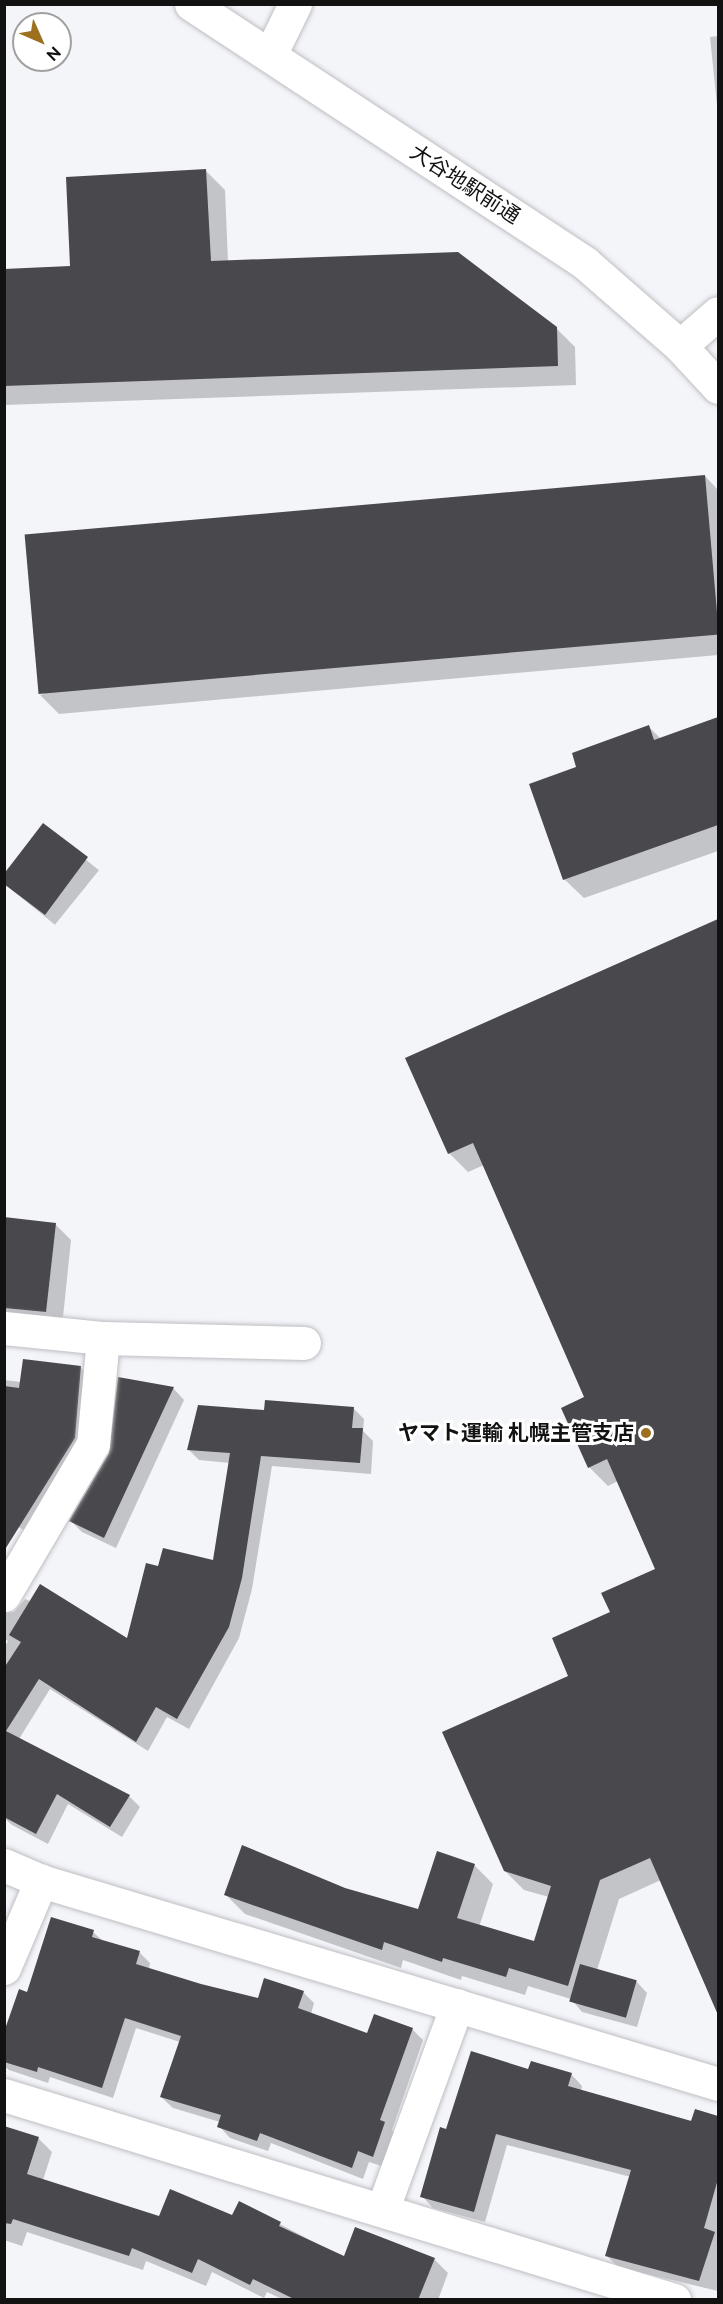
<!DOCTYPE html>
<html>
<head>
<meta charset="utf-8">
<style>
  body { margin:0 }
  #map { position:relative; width:723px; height:2304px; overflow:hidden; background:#f4f5f9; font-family:Raleway,"Noto Sans JP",sans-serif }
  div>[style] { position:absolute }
  .shadow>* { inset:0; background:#0003; transform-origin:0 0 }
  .building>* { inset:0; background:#49494d; transform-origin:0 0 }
  .roads { filter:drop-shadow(0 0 2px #bebec3) drop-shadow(0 0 2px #bebec3) }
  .street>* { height:33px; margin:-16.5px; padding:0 16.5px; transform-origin:16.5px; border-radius:16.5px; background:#fff }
  .secondary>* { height:33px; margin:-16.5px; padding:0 16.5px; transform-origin:16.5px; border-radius:16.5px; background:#fff }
  .dots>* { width:16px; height:16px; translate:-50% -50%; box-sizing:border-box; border:3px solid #fff; border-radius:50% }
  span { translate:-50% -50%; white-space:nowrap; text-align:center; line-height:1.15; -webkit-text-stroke:6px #fff; paint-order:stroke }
  .street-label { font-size:21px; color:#121213 }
  .poi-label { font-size:21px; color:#121213; font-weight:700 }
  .right { translate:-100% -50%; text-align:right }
  .frame { position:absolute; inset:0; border:6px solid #121213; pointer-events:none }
  .north { position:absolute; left:12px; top:12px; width:60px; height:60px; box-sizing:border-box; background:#fff; border:2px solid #a0a0a1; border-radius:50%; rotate:135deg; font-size:16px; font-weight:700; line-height:24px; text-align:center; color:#121213 }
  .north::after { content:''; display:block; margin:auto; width:21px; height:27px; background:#9c701f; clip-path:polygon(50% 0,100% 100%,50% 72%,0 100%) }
</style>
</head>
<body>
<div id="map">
  <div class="shadow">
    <i style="clip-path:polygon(718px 36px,718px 115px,710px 37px)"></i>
    <i style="clip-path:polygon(206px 171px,225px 190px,228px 262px,556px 328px,575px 347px,576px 385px,4px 405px,4px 270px,71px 268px)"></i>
    <i style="clip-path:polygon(705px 476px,718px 490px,718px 655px,59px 714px,40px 695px)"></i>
    <i style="clip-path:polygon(718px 719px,718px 851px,584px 898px,564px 879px,578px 768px,649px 727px,661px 739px)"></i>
    <i style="left:43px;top:825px;width:72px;height:70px;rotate:39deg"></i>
    <i style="clip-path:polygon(718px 921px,718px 1996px,707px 1985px,661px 1880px,619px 1899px,597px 1970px,636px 1981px,647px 1993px,637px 2027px,582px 2012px,571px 1999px,528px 1986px,525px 1995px,462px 1976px,461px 1980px,403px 1960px,401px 1968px,245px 1914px,226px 1895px,345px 1889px,419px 1910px,474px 1865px,493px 1884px,479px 1927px,535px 1943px,549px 1897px,524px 1890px,505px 1871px,570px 1677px,612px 1613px,657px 1570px,618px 1481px,608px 1486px,589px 1467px,586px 1398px,484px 1165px,468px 1172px,449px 1153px,407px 1058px)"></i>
    <i style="clip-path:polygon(4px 1219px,55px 1224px,71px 1240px,62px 1327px,4px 1322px)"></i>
    <i style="clip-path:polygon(81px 1368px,92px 1379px,85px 1450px,31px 1534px,4px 1519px,4px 1380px,21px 1382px)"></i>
    <i style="clip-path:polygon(173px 1388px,184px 1400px,116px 1548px,82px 1532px,71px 1521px)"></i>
    <i style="clip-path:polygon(353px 1408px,364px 1419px,363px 1431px,373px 1441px,371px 1474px,272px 1466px,252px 1589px,239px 1638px,189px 1729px,167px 1717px,148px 1751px,50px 1689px,19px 1739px,129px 1796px,140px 1807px,122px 1837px,68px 1804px,48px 1844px,12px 1825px,4px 1818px,4px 1648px,8px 1641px,4px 1639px,4px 1613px,14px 1612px,25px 1599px,128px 1641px,159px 1568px,214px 1562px,230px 1463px,199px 1460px,188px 1449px,265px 1412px)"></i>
    <i style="clip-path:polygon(93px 1932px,103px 1941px,139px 1952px,150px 1963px,149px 1969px,200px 1986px,259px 2000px,303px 1992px,314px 2003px,311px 2014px,368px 2035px,412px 2029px,423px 2040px,392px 2130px,396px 2134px,385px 2167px,369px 2162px,363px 2179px,271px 2143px,268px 2151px,230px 2138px,219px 2126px,220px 2122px,173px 2108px,161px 2097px,180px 2042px,136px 2028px,113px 2098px,50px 2077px,48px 2083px,9px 2070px,4px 2066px,4px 2037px,28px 1994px)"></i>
    <i style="clip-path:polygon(529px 2071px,571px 2074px,582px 2086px,581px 2091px,718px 2128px,718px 2291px,618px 2267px,607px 2256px,631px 2177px,507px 2145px,485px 2222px,433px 2208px,422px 2196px,447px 2130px)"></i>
    <i style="clip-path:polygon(4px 2127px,38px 2138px,52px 2152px,43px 2180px,160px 2218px,232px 2217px,239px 2203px,345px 2258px,434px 2259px,448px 2273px,438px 2300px,284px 2300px,267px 2292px,264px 2298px,212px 2272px,206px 2286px,146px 2261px,143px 2270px,27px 2232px,22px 2246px,4px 2240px)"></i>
  </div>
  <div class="building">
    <i style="clip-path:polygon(206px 169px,211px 261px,458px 252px,557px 327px,558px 366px,4px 386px,4px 269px,70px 266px,66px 177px)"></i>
    <i style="left:705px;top:475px;width:160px;height:683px;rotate:85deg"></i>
    <i style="clip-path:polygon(718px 717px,718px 825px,563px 880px,529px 784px,576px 767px,572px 753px,649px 725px,654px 740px)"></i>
    <i style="clip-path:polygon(43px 823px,88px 857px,45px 915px,4px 884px,4px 874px)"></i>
    <i style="clip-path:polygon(718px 919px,718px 2015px,650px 1858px,600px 1880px,568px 1986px,509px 1968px,506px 1977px,443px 1958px,442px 1962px,384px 1942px,382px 1950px,224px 1895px,242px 1845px,345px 1888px,418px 1909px,437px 1851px,475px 1864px,457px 1918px,534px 1941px,551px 1886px,504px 1871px,442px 1732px,568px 1676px,552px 1638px,610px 1612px,601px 1593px,655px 1569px,607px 1459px,588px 1468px,561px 1408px,584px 1397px,473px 1143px,448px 1154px,405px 1058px)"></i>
    <i style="clip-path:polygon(4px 1217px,56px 1223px,46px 1312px,4px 1308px)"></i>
    <i style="clip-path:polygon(23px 1359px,81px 1366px,75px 1438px,4px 1551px,4px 1386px,19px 1388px)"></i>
    <i style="clip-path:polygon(118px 1377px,174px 1387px,104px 1538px,69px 1521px,109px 1453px)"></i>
    <i style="clip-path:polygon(265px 1400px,354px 1407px,352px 1428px,363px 1428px,360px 1463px,261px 1456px,242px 1578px,229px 1627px,177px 1719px,156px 1707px,136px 1742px,39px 1679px,6px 1731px,130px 1795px,110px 1827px,57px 1794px,36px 1834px,4px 1817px,4px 1668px,21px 1642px,9px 1635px,40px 1584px,127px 1638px,146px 1563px,158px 1566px,163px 1548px,213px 1560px,230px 1453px,187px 1450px,198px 1405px,264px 1410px)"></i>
    <i style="clip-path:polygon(51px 1917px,94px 1930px,92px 1937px,140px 1951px,136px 1964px,201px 1984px,258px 1998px,264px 1978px,304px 1991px,298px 2008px,367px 2033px,374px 2014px,413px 2028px,380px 2120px,385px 2122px,373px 2157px,358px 2151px,352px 2168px,260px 2133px,257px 2141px,217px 2127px,221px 2115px,160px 2097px,181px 2036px,125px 2018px,102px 2088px,38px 2067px,37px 2072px,4px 2062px,4px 2032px,19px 1989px,27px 1992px)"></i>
    <i style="left:580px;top:1964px;width:59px;height:39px;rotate:16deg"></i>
    <i style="clip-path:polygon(471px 2051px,528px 2069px,531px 2061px,572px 2073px,568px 2086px,691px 2121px,695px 2109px,718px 2116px,718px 2179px,704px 2228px,715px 2232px,699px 2281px,605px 2256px,631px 2170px,496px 2134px,474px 2212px,420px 2197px,440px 2127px,446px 2129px)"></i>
    <i style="clip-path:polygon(4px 2126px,39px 2137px,27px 2174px,159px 2216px,170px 2189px,232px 2215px,239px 2201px,281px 2222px,279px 2226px,344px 2256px,355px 2227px,435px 2258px,418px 2300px,296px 2300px,253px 2279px,250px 2285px,198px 2259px,192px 2273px,132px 2248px,129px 2256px,13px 2219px,11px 2224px,4px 2223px)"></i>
  </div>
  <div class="roads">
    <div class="street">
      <i style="left:270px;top:55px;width:57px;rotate:-63.9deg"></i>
      <i style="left:680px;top:346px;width:50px;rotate:-41deg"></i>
      <i style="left:4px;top:1328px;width:100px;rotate:5.8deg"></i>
      <i style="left:103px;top:1338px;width:201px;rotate:1.4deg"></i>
      <i style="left:4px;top:1595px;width:175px;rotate:-59.5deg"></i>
      <i style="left:93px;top:1444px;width:106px;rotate:-84.6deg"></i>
      <i style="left:4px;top:1865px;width:40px;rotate:23.4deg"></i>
      <i style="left:41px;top:1881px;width:707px;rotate:16.69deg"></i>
      <i style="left:4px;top:1968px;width:95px;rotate:-67deg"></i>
      <i style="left:4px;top:2095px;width:701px;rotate:17.01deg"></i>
      <i style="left:383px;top:2208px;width:216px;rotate:-70deg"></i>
    </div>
    <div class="secondary">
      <i style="left:191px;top:4px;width:472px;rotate:33.3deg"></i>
      <i style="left:585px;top:263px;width:126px;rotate:41.1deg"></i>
      <i style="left:680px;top:346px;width:56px;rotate:47.2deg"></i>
    </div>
  </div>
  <div class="dots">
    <i style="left:646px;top:1433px;background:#9c701f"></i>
  </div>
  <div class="street-label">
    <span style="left:465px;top:184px;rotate:33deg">大谷地駅前通</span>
  </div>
  <div class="poi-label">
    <span class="right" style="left:634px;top:1433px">ヤマト運輸 札幌主管支店</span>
  </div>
  <div class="frame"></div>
  <div class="north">N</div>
</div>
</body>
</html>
